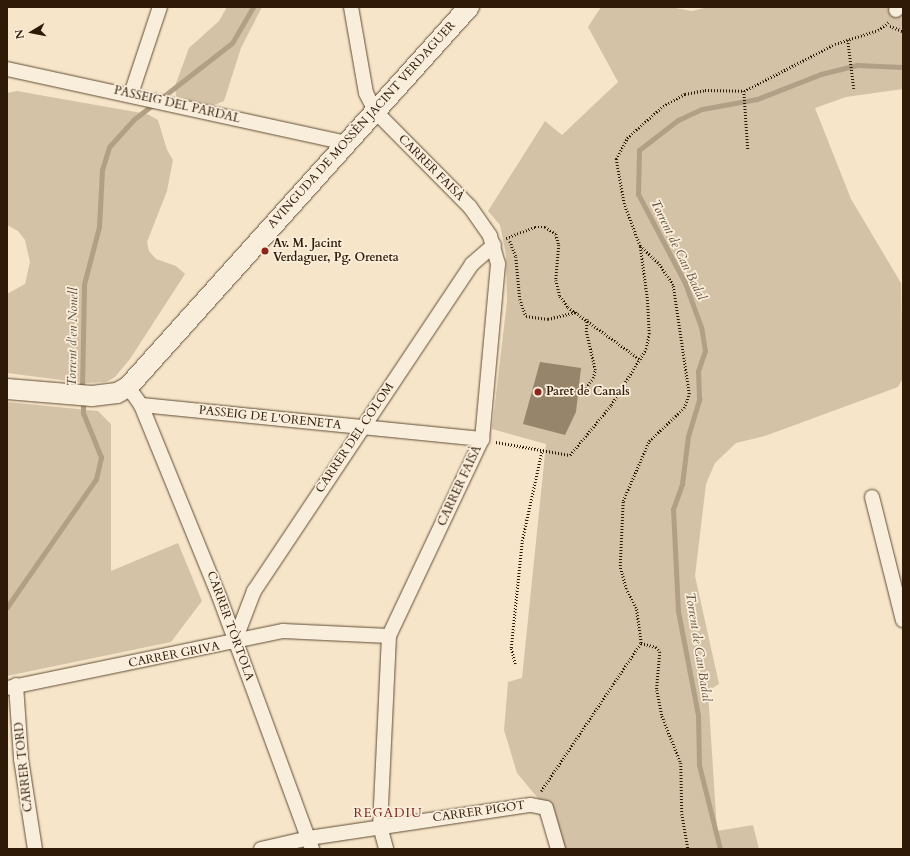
<!DOCTYPE html>
<html>
<head>
<meta charset="utf-8">
<style>
  body { margin:0 }
  #map { position:relative; width:910px; height:856px; overflow:hidden; background:#f6e5c8; font-family:Cardo,serif }
  div>[style] { position:absolute }
  .green>* { inset:0; background:#d4c2a7 }
  .stream>* { height:5px; margin:-2.5px; padding:0 2.5px; transform-origin:2.5px; border-radius:2.5px; background:#b2a086 }
  .building>* { inset:0; background:#96846b }
  .path>* { height:2.5px; margin-top:-1.25px; transform-origin:0; background:repeating-linear-gradient(90deg,#2f1a07 0 1px,transparent 0 3px) }
  .roads { filter:drop-shadow(0 0 1px #614d37) drop-shadow(0 0 1px #614d37) }
  .street>* { height:14px; margin:-7px; padding:0 7px; transform-origin:7px; border-radius:7px; background:#f9eedb }
  .secondary>* { height:20px; margin:-10px; padding:0 10px; transform-origin:10px; border-radius:10px; background:#f9eedb }
  .dots>* { width:11px; height:11px; translate:-50% -50%; box-sizing:border-box; border:2px solid #f9eedb; border-radius:50% }
  span { translate:-50% -50%; white-space:nowrap; text-align:center; line-height:1.15; -webkit-text-stroke:3.5px #f9eedb; paint-order:stroke }
  .street-label { font-size:12px; color:#2f1a07 }
  .poi-label { font-size:12px; color:#2f1a07; font-weight:700 }
  .left { translate:0 -50%; text-align:left }
  .water-label { font-size:13px; color:#63503a; font-style:italic }
  .neighbourhood-label { font-size:13px; color:#7a1f14; letter-spacing:1px }
  .frame { position:absolute; inset:0; border:8px solid #2f1a07; pointer-events:none }
  .north { position:absolute; left:12px; top:12px; width:40px; height:40px; -webkit-text-stroke:3px #f9eedb; paint-order:stroke; rotate:260deg; font-size:11px; font-weight:700; line-height:16px; text-align:center; color:#2f1a07 }
  .north::after { content:''; display:block; margin:auto; width:14px; height:18px; background:#2f1a07; clip-path:polygon(50% 0,100% 100%,50% 72%,0 100%) }
</style>
</head>
<body>
<div id="map">
  <div class="green">
    <i style="clip-path:polygon(227px 7px,262px 7px,241px 48px,224px 101px,209px 107px,176px 96px,175px 86px,189px 48px,219px 21px)"></i>
    <i style="clip-path:polygon(601px 7px,669px 7px,692px 11px,708px 7px,903px 7px,903px 89px,846px 97px,815px 108px,851px 199px,901px 283px,903px 378px,898px 387px,765px 436px,736px 443px,715px 463px,706px 484px,695px 576px,719px 684px,708px 691px,717px 831px,753px 825px,759px 849px,558px 849px,546px 808px,517px 773px,504px 730px,508px 682px,522px 678px,546px 444px,492px 429px,507px 301px,506px 255px,500px 225px,488px 211px,545px 121px,562px 135px,618px 82px,588px 27px)"></i>
    <i style="clip-path:polygon(17px 91px,147px 114px,158px 120px,167px 150px,173px 160px,167px 191px,147px 242px,149px 251px,156px 259px,176px 266px,185px 274px,130px 359px,115px 377px,106px 382px,85px 383px,7px 373px,7px 294px,25px 284px,30px 262px,25px 240px,18px 231px,7px 225px,7px 93px)"></i>
    <i style="clip-path:polygon(7px 402px,98px 411px,111px 424px,111px 571px,178px 543px,202px 601px,171px 642px,7px 676px)"></i>
  </div>
  <div class="stream">
    <i style="left:82px;top:390px;width:106px;rotate:-88.9deg"></i>
    <i style="left:84px;top:284px;width:59px;rotate:-75.3deg"></i>
    <i style="left:99px;top:227px;width:57px;rotate:-87deg"></i>
    <i style="left:102px;top:170px;width:24px;rotate:-73deg"></i>
    <i style="left:109px;top:147px;width:36px;rotate:-48deg"></i>
    <i style="left:133px;top:120px;width:125px;rotate:-37.9deg"></i>
    <i style="left:232px;top:43px;width:42px;rotate:-59.7deg"></i>
    <i style="left:7px;top:607px;width:156px;rotate:-55.2deg"></i>
    <i style="left:96px;top:479px;width:23px;rotate:-77deg"></i>
    <i style="left:101px;top:457px;width:48px;rotate:-112.2deg"></i>
    <i style="left:83px;top:413px;width:15px;rotate:-90deg"></i>
    <i style="left:720px;top:849px;width:87px;rotate:-104deg"></i>
    <i style="left:699px;top:765px;width:50px;rotate:-91.1deg"></i>
    <i style="left:698px;top:715px;width:106px;rotate:-100.9deg"></i>
    <i style="left:678px;top:611px;width:102px;rotate:-92.8deg"></i>
    <i style="left:673px;top:509px;width:27px;rotate:-70deg"></i>
    <i style="left:682px;top:484px;width:48px;rotate:-82.9deg"></i>
    <i style="left:688px;top:436px;width:39px;rotate:-73deg"></i>
    <i style="left:699px;top:399px;width:28px;rotate:-92deg"></i>
    <i style="left:698px;top:371px;width:21px;rotate:-71deg"></i>
    <i style="left:705px;top:351px;width:24px;rotate:-99deg"></i>
    <i style="left:701px;top:327px;width:47px;rotate:-110deg"></i>
    <i style="left:685px;top:283px;width:101px;rotate:-117.8deg"></i>
    <i style="left:638px;top:194px;width:44px;rotate:-88.7deg"></i>
    <i style="left:639px;top:150px;width:49px;rotate:-37.6deg"></i>
    <i style="left:678px;top:120px;width:26px;rotate:-25deg"></i>
    <i style="left:702px;top:109px;width:56px;rotate:-10.3deg"></i>
    <i style="left:757px;top:99px;width:69px;rotate:-21.3deg"></i>
    <i style="left:821px;top:74px;width:37px;rotate:-14deg"></i>
    <i style="left:857px;top:65px;width:46px;rotate:2.5deg"></i>
  </div>
  <div class="building">
    <i style="clip-path:polygon(540px 362px,581px 368px,576px 412px,565px 435px,523px 424px)"></i>
  </div>
  <div class="path">
    <i style="left:890px;top:26px;width:14px;rotate:21deg"></i>
    <i style="left:848px;top:40px;width:49px;rotate:83deg"></i>
    <i style="left:744px;top:91px;width:58px;rotate:86.1deg"></i>
    <i style="left:506px;top:238px;width:31px;rotate:-21deg"></i>
    <i style="left:535px;top:227px;width:10px"></i>
    <i style="left:545px;top:227px;width:13px;rotate:32deg"></i>
    <i style="left:556px;top:234px;width:11px;rotate:75deg"></i>
    <i style="left:559px;top:245px;width:35px;rotate:95deg"></i>
    <i style="left:556px;top:280px;width:16px;rotate:76deg"></i>
    <i style="left:560px;top:296px;width:14px;rotate:54deg"></i>
    <i style="left:568px;top:307px;width:90px;rotate:36deg"></i>
    <i style="left:510px;top:241px;width:17px;rotate:69deg"></i>
    <i style="left:516px;top:257px;width:42px;rotate:84.6deg"></i>
    <i style="left:520px;top:299px;width:18px;rotate:71deg"></i>
    <i style="left:526px;top:316px;width:22px;rotate:8deg"></i>
    <i style="left:548px;top:319px;width:30px;rotate:-14deg"></i>
    <i style="left:556px;top:389px;width:18px;rotate:9deg"></i>
    <i style="left:574px;top:392px;width:13px;rotate:-18deg"></i>
    <i style="left:586px;top:388px;width:12px;rotate:-55deg"></i>
    <i style="left:593px;top:378px;width:8px;rotate:-76deg"></i>
    <i style="left:595px;top:370px;width:39px;rotate:-103deg"></i>
    <i style="left:586px;top:332px;width:13px;rotate:-86deg"></i>
    <i style="left:496px;top:442px;width:75px;rotate:10deg"></i>
    <i style="left:570px;top:455px;width:65px;rotate:-50.6deg"></i>
    <i style="left:611px;top:405px;width:66px;rotate:-58deg"></i>
    <i style="left:646px;top:349px;width:15px;rotate:-79deg"></i>
    <i style="left:649px;top:334px;width:36px;rotate:-93deg"></i>
    <i style="left:647px;top:298px;width:52px;rotate:-97.7deg"></i>
    <i style="left:640px;top:246px;width:45px;rotate:-110.9deg"></i>
    <i style="left:624px;top:204px;width:46px;rotate:-100.1deg"></i>
    <i style="left:616px;top:159px;width:24px;rotate:-62deg"></i>
    <i style="left:627px;top:138px;width:48px;rotate:-41.6deg"></i>
    <i style="left:663px;top:106px;width:25px;rotate:-29deg"></i>
    <i style="left:685px;top:94px;width:20px;rotate:-11deg"></i>
    <i style="left:705px;top:90px;width:39px;rotate:1deg"></i>
    <i style="left:744px;top:91px;width:102px;rotate:-27.3deg"></i>
    <i style="left:835px;top:44px;width:45px;rotate:-18deg"></i>
    <i style="left:878px;top:30px;width:14px;rotate:-36deg"></i>
    <i style="left:641px;top:643px;width:16px;rotate:15deg"></i>
    <i style="left:656px;top:647px;width:6px;rotate:51deg"></i>
    <i style="left:660px;top:652px;width:38px;rotate:95deg"></i>
    <i style="left:657px;top:690px;width:26px;rotate:79deg"></i>
    <i style="left:662px;top:716px;width:51px;rotate:68deg"></i>
    <i style="left:681px;top:763px;width:51px;rotate:88.9deg"></i>
    <i style="left:682px;top:814px;width:36px;rotate:80deg"></i>
    <i style="left:515px;top:664px;width:16px;rotate:-104deg"></i>
    <i style="left:511px;top:648px;width:108px;rotate:-84.1deg"></i>
    <i style="left:522px;top:541px;width:93px;rotate:-77.6deg"></i>
    <i style="left:541px;top:791px;width:179px;rotate:-56deg"></i>
    <i style="left:641px;top:643px;width:35px;rotate:-98deg"></i>
    <i style="left:636px;top:608px;width:21px;rotate:-118deg"></i>
    <i style="left:626px;top:589px;width:24px;rotate:-105deg"></i>
    <i style="left:620px;top:566px;width:65px;rotate:-87.4deg"></i>
    <i style="left:623px;top:501px;width:65px;rotate:-66.6deg"></i>
    <i style="left:649px;top:441px;width:48px;rotate:-43.3deg"></i>
    <i style="left:684px;top:408px;width:15px;rotate:-70deg"></i>
    <i style="left:689px;top:394px;width:110px;rotate:-98.4deg"></i>
    <i style="left:673px;top:285px;width:27px;rotate:-124deg"></i>
    <i style="left:658px;top:263px;width:25px;rotate:-137deg"></i>
  </div>
  <div class="roads">
    <div class="street">
      <i style="left:351px;top:7px;width:87px;rotate:80.1deg"></i>
      <i style="left:366px;top:93px;width:20px;rotate:63deg"></i>
      <i style="left:375px;top:111px;width:135px;rotate:45.3deg"></i>
      <i style="left:470px;top:207px;width:35px;rotate:55deg"></i>
      <i style="left:490px;top:236px;width:29px;rotate:74deg"></i>
      <i style="left:498px;top:264px;width:176px;rotate:95.2deg"></i>
      <i style="left:482px;top:439px;width:218px;rotate:115.3deg"></i>
      <i style="left:389px;top:636px;width:190px;rotate:92.7deg"></i>
      <i style="left:380px;top:826px;width:24px;rotate:75deg"></i>
      <i style="left:896px;top:10px;width:4px;rotate:-56deg"></i>
      <i style="left:7px;top:69px;width:347px;rotate:12.3deg"></i>
      <i style="left:131px;top:94px;width:92px;rotate:-71.6deg"></i>
      <i style="left:128px;top:387px;width:22px;rotate:54deg"></i>
      <i style="left:141px;top:405px;width:206px;rotate:67.8deg"></i>
      <i style="left:219px;top:596px;width:270px;rotate:69.8deg"></i>
      <i style="left:141px;top:405px;width:343px;rotate:5.7deg"></i>
      <i style="left:872px;top:497px;width:127px;rotate:75.9deg"></i>
      <i style="left:234px;top:643px;width:56px;rotate:-69deg"></i>
      <i style="left:254px;top:591px;width:393px;rotate:-56.3deg"></i>
      <i style="left:472px;top:264px;width:29px;rotate:-41deg"></i>
      <i style="left:16px;top:685px;width:74px;rotate:86.1deg"></i>
      <i style="left:21px;top:759px;width:91px;rotate:81.2deg"></i>
      <i style="left:7px;top:688px;width:282px;rotate:-11.7deg"></i>
      <i style="left:283px;top:631px;width:106px;rotate:2.7deg"></i>
      <i style="left:261px;top:849px;width:49px;rotate:-12.9deg"></i>
      <i style="left:309px;top:838px;width:224px;rotate:-8.5deg"></i>
      <i style="left:531px;top:805px;width:15px;rotate:11deg"></i>
      <i style="left:546px;top:808px;width:43px;rotate:73.7deg"></i>
    </div>
    <div class="secondary">
      <i style="left:7px;top:389px;width:85px;rotate:4.7deg"></i>
      <i style="left:92px;top:396px;width:25px;rotate:-7deg"></i>
      <i style="left:117px;top:393px;width:13px;rotate:-29deg"></i>
      <i style="left:128px;top:387px;width:511px;rotate:-48.1deg"></i>
    </div>
  </div>
  <div class="dots">
    <i style="left:265px;top:251px;background:#8f2418"></i>
    <i style="left:538px;top:392px;background:#8f2418"></i>
  </div>
  <div class="street-label">
    <span style="left:177px;top:105px;rotate:13deg">PASSEIG DEL PARDAL</span>
    <span style="left:362px;top:125px;rotate:-48deg">AVINGUDA DE MOSSÈN JACINT VERDAGUER</span>
    <span style="left:431px;top:168px;rotate:45deg">CARRER FAISÀ</span>
    <span style="left:270px;top:418px;rotate:6deg">PASSEIG DE L'ORENETA</span>
    <span style="left:355px;top:438px;rotate:-56deg">CARRER DEL COLOM</span>
    <span style="left:460px;top:486px;rotate:-65deg">CARRER FAISÀ</span>
    <span style="left:230px;top:626px;rotate:70deg">CARRER TÒRTOLA</span>
    <span style="left:174px;top:655px;rotate:-11deg">CARRER GRIVA</span>
    <span style="left:24px;top:767px;rotate:-96deg">CARRER TORD</span>
    <span style="left:479px;top:812px;rotate:-8deg">CARRER PIGOT</span>
  </div>
  <div class="poi-label">
    <span class="left" style="left:273px;top:251px">Av. M. Jacint<br>Verdaguer, Pg. Oreneta</span>
    <span class="left" style="left:546px;top:392px">Paret de Canals</span>
  </div>
  <div class="water-label">
    <span style="left:678px;top:250px;rotate:64deg">Torrent de Can Badal</span>
    <span style="left:73px;top:337px;rotate:-89deg">Torrent d'en Nonell</span>
    <span style="left:698px;top:647px;rotate:81deg">Torrent de Can Badal</span>
  </div>
  <div class="neighbourhood-label">
    <span style="left:388px;top:813px">REGADIU</span>
  </div>
  <div class="frame"></div>
  <div class="north">N</div>
</div>
</body>
</html>
